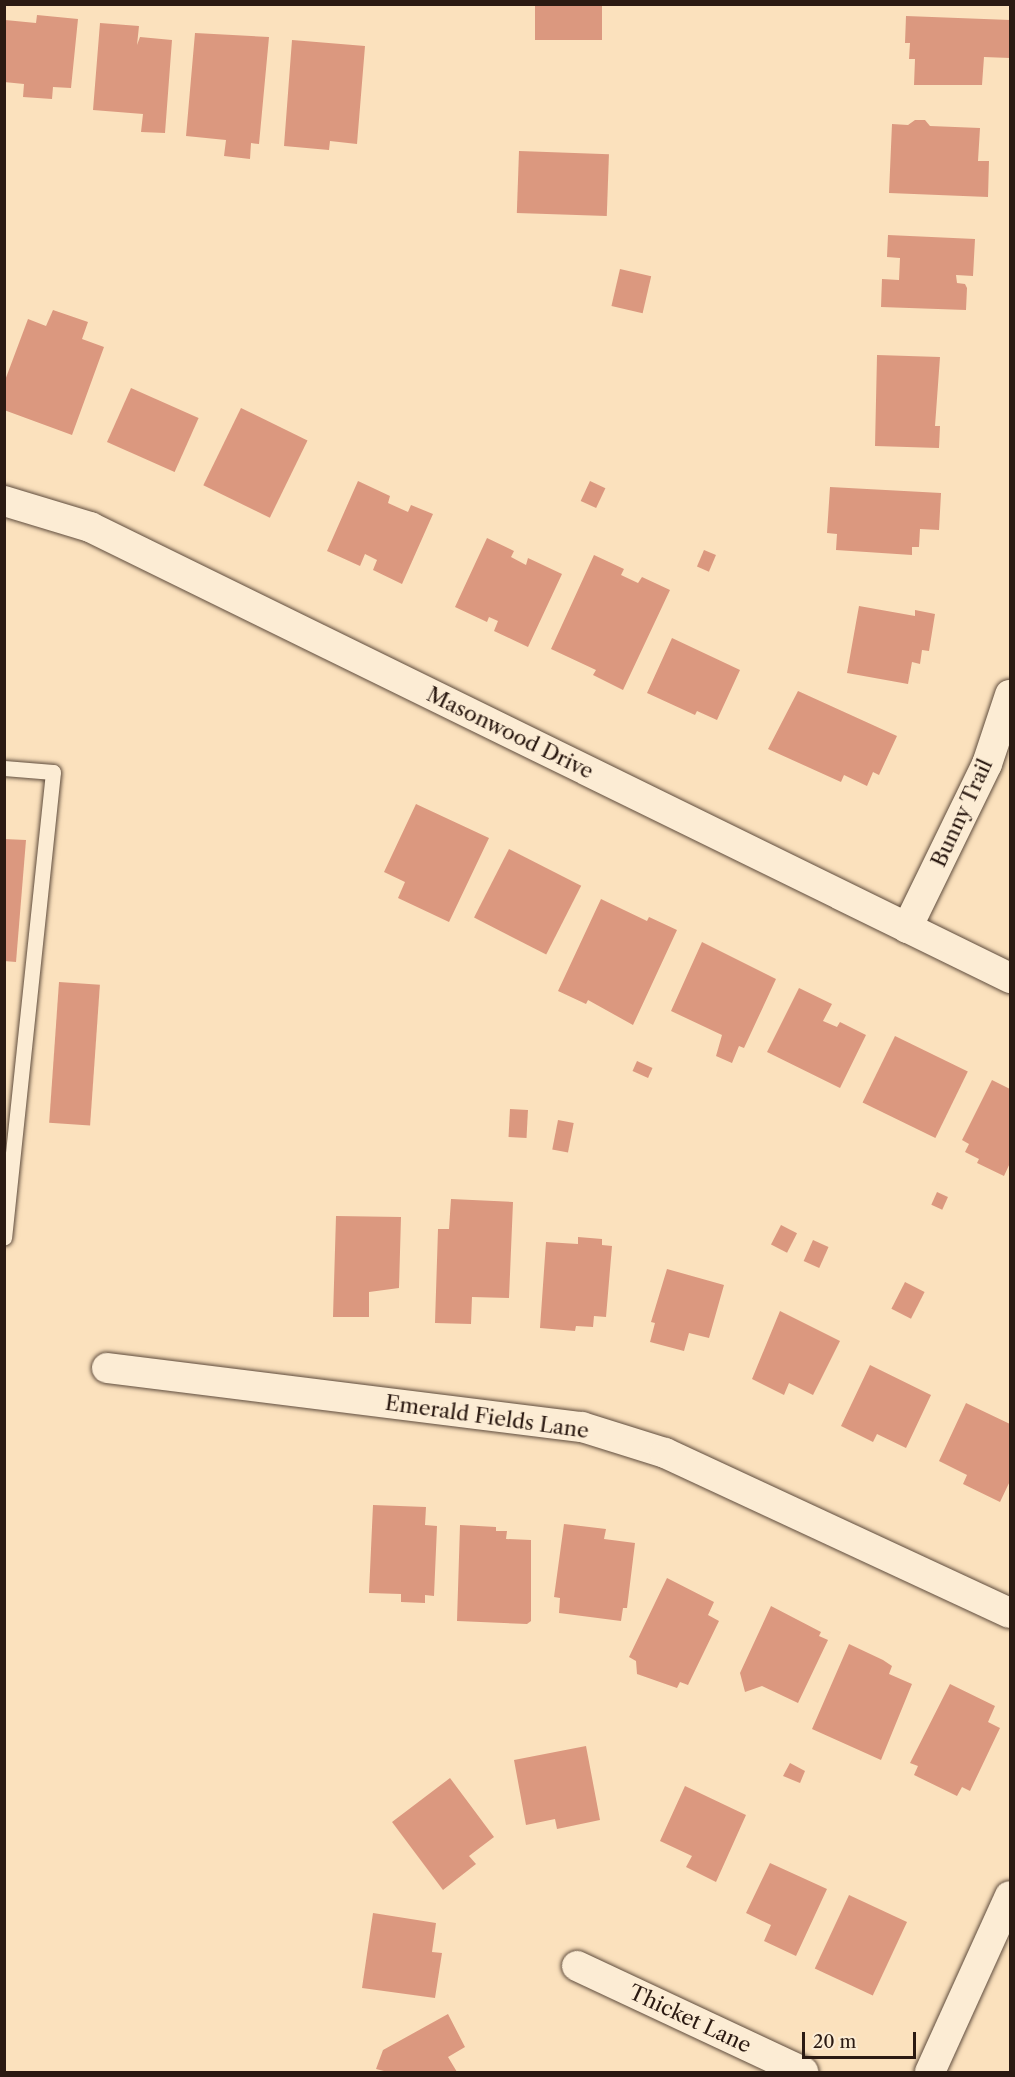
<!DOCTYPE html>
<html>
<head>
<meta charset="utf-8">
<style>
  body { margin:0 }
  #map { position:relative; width:1015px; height:2077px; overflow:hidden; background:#fbe1bd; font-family:"Libre Caslon Text",serif }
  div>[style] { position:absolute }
  .building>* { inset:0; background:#db987f; transform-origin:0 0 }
  .roads { filter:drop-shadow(0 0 2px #5f4c3d) drop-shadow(0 0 2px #5f4c3d) }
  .lane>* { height:15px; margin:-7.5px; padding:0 7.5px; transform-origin:7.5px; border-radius:7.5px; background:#fcecd4 }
  .street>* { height:30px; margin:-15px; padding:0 15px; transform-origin:15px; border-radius:15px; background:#fcecd4 }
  span { translate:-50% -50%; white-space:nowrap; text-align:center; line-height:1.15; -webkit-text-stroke:6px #fcecd4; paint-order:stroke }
  .street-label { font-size:21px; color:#2b1a12 }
  .frame { position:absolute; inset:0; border:6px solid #2b1a12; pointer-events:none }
  .scale { position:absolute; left:802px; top:2032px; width:114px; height:27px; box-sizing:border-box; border:3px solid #2b1a12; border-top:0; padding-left:8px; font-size:18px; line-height:21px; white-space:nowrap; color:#2b1a12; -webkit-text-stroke:4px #fcecd4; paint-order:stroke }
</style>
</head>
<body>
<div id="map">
  <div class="building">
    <i style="left:535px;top:4px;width:67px;height:36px"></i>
    <i style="clip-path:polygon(37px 15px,78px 19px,71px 88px,53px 87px,52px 99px,23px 97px,24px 84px,4px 82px,5px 20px,36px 23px)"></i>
    <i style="clip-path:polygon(906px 16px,1010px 20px,1010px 58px,984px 57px,982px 85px,914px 85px,915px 59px,909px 59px,910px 43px,905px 43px)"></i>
    <i style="clip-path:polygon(100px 23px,139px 26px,137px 45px,140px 37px,172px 40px,165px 133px,141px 132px,143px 114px,93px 110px)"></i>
    <i style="clip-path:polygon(195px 33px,269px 37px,259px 144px,251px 143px,250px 159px,224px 156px,226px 140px,186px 136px)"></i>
    <i style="clip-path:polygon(292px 40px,365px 46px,357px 144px,330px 141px,329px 150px,284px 146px)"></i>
    <i style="clip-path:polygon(915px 120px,925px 120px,930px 126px,980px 128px,978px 161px,989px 161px,988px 197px,889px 193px,892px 124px,908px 125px)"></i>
    <i style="left:519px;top:151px;width:90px;height:62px;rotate:2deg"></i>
    <i style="clip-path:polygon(888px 235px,975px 239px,973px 276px,956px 275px,957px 283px,965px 284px,967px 288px,966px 310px,881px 307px,882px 279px,899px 280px,900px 258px,887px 257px)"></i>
    <i style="left:620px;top:269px;width:32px;height:38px;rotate:13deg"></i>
    <i style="clip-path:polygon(53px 310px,88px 322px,82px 339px,104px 347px,72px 435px,4px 410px,4px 383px,28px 319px,46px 326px)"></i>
    <i style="clip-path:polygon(877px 355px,940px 357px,935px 426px,940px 426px,939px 448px,875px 446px)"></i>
    <i style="left:131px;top:388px;width:74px;height:59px;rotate:24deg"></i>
    <i style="left:241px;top:408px;width:74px;height:86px;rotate:26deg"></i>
    <i style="clip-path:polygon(358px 481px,390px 496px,388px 503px,408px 512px,411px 505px,433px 514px,402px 584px,373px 570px,377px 560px,365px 554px,360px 566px,327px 551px)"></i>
    <i style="left:590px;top:481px;width:17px;height:22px;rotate:25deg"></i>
    <i style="clip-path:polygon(830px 487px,941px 493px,939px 530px,920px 529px,919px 547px,912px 547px,912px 555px,836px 550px,837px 534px,827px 533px)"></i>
    <i style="clip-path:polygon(487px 538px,514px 551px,511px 557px,526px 565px,528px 558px,562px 574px,528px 647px,494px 631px,498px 621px,489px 617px,487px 622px,455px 607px)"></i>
    <i style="left:704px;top:550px;width:13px;height:18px;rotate:23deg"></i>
    <i style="clip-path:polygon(594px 555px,624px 569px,621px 575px,638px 583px,642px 577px,670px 590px,623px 690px,593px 675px,596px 670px,551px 649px)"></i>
    <i style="clip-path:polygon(859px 606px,915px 616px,915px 610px,935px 614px,929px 651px,922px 650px,920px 664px,912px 662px,908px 684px,847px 673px)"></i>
    <i style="clip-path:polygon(672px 638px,740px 670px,717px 720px,697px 711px,695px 715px,647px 693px)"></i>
    <i style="clip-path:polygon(798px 691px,897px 736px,879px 775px,873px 772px,867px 786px,844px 775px,841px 782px,768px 749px)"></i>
    <i style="clip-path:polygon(416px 804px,489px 838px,449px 922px,398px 898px,405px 882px,384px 872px)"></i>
    <i style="clip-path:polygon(4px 839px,26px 840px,16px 962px,4px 961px)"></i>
    <i style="left:509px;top:849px;width:81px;height:77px;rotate:27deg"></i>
    <i style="clip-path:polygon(601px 899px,647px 921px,649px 917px,677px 930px,633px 1025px,588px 1000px,586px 1004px,558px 991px)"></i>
    <i style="clip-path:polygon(702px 942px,776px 979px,744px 1048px,739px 1046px,732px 1063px,716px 1056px,722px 1035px,671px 1011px)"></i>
    <i style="left:59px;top:982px;width:41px;height:141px;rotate:4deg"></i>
    <i style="clip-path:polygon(799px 988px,832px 1004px,823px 1021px,837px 1027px,840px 1022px,866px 1035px,840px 1088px,767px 1052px)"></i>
    <i style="left:895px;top:1036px;width:81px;height:74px;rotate:26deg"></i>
    <i style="left:637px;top:1061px;width:17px;height:11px;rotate:24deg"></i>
    <i style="clip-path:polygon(992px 1080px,1010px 1089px,1010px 1163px,1004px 1176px,977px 1163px,979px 1159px,965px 1152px,969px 1144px,962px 1140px)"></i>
    <i style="left:510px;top:1109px;width:18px;height:28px;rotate:3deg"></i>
    <i style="left:558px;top:1120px;width:16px;height:30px;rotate:11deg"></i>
    <i style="left:937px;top:1192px;width:12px;height:14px;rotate:24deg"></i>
    <i style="clip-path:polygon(451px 1199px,513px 1202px,509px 1298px,472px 1297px,471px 1324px,435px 1323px,438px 1229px,449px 1229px)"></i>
    <i style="clip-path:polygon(336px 1216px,401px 1217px,399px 1288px,369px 1292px,369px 1317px,333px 1317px)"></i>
    <i style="left:781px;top:1225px;width:18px;height:22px;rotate:27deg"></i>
    <i style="clip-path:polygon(578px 1237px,602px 1239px,602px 1245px,612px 1246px,606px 1317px,594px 1316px,593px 1327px,576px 1326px,575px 1331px,540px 1328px,546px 1242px,578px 1244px)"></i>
    <i style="left:813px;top:1240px;width:17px;height:23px;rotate:24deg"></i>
    <i style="clip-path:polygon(667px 1269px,724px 1285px,709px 1338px,689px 1333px,684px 1351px,650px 1342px,655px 1323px,651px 1322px)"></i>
    <i style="left:905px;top:1282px;width:22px;height:30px;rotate:27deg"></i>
    <i style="clip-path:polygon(780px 1311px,840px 1341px,813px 1395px,789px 1383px,784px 1395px,752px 1379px)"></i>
    <i style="clip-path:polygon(870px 1365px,931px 1395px,906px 1448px,877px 1434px,873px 1442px,841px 1426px)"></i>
    <i style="clip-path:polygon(966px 1403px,1010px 1424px,1010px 1481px,1000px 1502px,963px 1484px,967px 1475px,939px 1461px)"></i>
    <i style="clip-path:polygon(373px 1505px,426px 1507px,425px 1525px,437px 1526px,434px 1596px,425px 1595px,425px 1603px,401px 1602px,401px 1594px,369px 1593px)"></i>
    <i style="clip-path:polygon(564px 1524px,606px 1529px,604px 1539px,635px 1543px,627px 1608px,623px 1608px,621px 1621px,559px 1613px,560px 1598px,554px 1597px)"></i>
    <i style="clip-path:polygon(460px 1525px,496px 1527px,496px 1531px,507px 1531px,506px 1539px,531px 1540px,531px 1621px,527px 1624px,457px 1621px)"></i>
    <i style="clip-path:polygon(667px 1578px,714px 1602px,708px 1615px,719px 1621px,688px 1685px,680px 1682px,677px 1688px,637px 1674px,636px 1661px,629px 1657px)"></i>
    <i style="clip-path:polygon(771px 1606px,821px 1632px,819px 1636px,828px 1640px,798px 1703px,762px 1686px,745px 1692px,740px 1673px)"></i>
    <i style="clip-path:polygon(849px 1644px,883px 1660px,892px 1666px,889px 1674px,912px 1684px,881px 1760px,812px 1729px)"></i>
    <i style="clip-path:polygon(950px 1684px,995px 1706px,988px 1722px,1000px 1728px,970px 1791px,962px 1787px,957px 1796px,914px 1775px,918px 1766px,910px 1763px)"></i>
    <i style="clip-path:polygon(586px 1746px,600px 1820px,557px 1829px,555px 1819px,526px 1825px,514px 1760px)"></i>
    <i style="clip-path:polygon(790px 1763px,805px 1771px,800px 1783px,783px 1776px)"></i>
    <i style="clip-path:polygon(450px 1778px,494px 1837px,469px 1856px,476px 1864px,443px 1890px,392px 1822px)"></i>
    <i style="clip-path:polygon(685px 1786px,746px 1815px,716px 1882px,686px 1867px,692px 1856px,660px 1841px)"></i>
    <i style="clip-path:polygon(770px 1863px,827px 1889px,796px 1956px,764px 1941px,771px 1925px,746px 1913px)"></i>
    <i style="left:849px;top:1895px;width:64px;height:81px;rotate:25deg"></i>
    <i style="clip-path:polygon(373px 1913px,436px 1923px,432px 1952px,442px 1953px,435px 1998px,362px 1988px)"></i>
    <i style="clip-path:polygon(448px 2014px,465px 2047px,448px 2057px,457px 2072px,388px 2072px,376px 2069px,383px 2050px)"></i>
  </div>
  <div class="roads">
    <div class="lane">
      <i style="left:4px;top:768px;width:49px;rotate:4.7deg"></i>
      <i style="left:53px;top:772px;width:468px;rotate:96deg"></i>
    </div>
    <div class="street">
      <i style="left:4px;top:501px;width:90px;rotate:16.8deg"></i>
      <i style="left:90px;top:527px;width:1025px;rotate:26.11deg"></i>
      <i style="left:907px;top:928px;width:182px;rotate:-64deg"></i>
      <i style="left:987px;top:764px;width:73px;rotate:-71.6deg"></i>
      <i style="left:107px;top:1368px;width:479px;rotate:7.1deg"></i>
      <i style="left:582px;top:1427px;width:87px;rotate:17.4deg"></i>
      <i style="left:665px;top:1453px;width:380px;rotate:24.9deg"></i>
      <i style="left:577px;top:1966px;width:250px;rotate:25.1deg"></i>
      <i style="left:930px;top:2072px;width:193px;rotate:-65.6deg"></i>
    </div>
  </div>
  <div class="street-label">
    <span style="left:510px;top:733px;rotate:26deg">Masonwood Drive</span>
    <span style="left:962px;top:813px;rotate:-65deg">Bunny Trail</span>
    <span style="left:487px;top:1417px;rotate:8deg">Emerald Fields Lane</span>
    <span style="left:690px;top:2019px;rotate:25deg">Thicket Lane</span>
  </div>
  <div class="frame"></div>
  <div class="scale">20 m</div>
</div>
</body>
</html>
